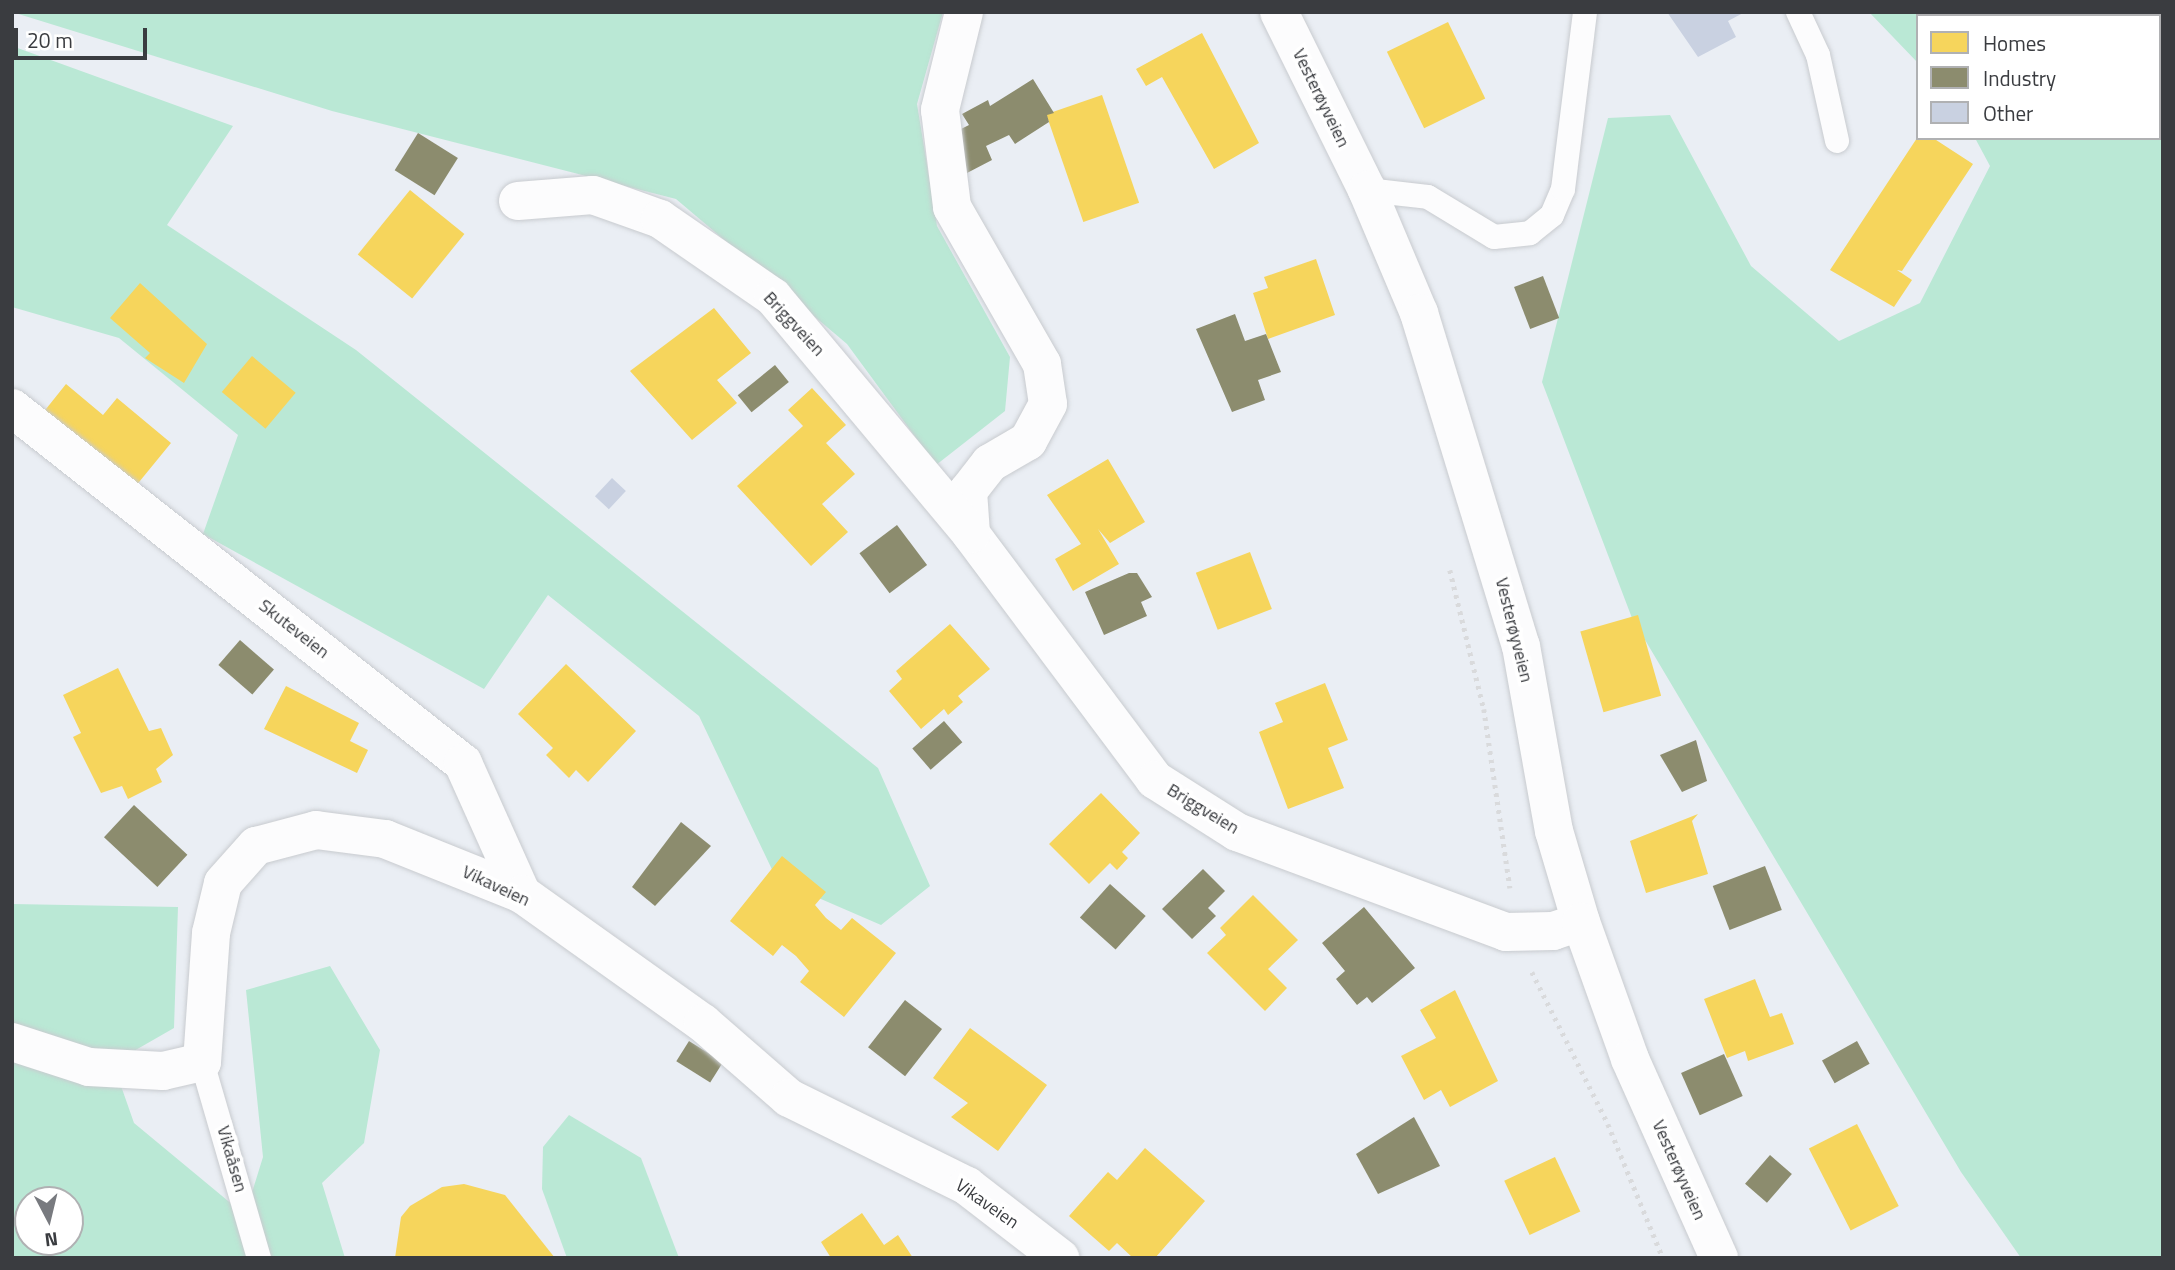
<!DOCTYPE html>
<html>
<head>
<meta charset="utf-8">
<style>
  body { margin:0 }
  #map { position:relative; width:2175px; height:1270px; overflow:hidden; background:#eaeef4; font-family:"Titillium Web",sans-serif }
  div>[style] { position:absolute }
  .green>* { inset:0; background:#bae8d5 }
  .homes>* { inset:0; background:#f6d55c; transform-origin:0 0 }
  .industry>* { inset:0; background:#8c8c6e; transform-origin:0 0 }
  .building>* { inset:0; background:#c9d1e1; transform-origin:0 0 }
  .path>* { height:4.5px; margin-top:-2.25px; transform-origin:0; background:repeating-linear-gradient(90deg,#d9dadc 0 3.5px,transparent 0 8.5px) }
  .roads { filter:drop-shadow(0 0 2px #c8cbcf) drop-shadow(0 0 2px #c8cbcf) }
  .service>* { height:24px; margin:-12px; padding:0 12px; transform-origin:12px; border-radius:12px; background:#fcfcfd }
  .minor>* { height:38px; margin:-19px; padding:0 19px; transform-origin:19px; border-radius:19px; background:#fcfcfd }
  .secondary>* { height:38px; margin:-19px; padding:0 19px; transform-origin:19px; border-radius:19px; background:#fcfcfd }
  span { translate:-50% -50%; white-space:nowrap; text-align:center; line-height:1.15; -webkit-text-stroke:7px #fff; paint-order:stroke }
  .street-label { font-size:18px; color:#3a3c40 }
  .frame { position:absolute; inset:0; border:14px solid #3a3c40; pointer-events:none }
  .legend { position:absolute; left:1916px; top:14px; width:245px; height:126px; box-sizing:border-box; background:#fff; border:2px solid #b0b1b3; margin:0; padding:9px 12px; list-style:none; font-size:21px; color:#3a3c40 }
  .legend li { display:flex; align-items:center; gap:14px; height:35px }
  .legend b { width:35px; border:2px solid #b0b1b3 }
  .north { position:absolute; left:14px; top:1186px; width:70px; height:70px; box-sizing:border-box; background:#fff; border:2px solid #b0b1b3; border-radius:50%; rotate:173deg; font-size:19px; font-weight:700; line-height:28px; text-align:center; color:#3a3c40 }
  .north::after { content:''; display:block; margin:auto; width:24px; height:32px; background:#787a7f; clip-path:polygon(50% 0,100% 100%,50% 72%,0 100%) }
  .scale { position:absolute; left:14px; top:28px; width:133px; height:32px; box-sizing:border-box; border:4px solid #3a3c40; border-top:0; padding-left:9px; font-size:21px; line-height:24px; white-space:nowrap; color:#3a3c40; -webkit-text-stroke:5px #fff; paint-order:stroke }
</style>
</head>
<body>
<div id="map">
  <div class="green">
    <i style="clip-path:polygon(12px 12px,943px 12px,917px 104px,937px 226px,1010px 357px,1005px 411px,936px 465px,847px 344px,676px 199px,332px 111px)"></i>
    <i style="clip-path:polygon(1869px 12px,2163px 12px,2163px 1258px,2021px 1258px,1961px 1172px,1632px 618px,1542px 382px,1608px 118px,1670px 115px,1751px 266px,1839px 341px,1920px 303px,1990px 166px,1975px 138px,2159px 138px,2159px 16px,1918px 16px,1918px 63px)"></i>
    <i style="clip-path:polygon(12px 46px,233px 126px,167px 225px,356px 350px,878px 768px,930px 886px,881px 925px,777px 880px,699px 716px,548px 595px,484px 689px,203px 534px,238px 435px,119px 338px,12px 307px)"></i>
    <i style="clip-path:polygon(evenodd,12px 904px,178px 907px,174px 1028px,113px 1063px,134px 1123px,245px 1215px,263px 1157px,246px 990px,330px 966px,380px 1050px,364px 1143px,322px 1183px,345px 1258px,12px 1258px,12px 904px,28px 1200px,70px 1200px,70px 1242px,28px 1242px,28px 1200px)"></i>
    <i style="clip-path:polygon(569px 1115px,641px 1158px,679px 1258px,567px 1258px,542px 1189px,543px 1147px)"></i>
  </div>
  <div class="homes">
    <i style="left:1448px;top:22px;width:85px;height:68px;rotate:64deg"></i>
    <i style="clip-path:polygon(1202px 33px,1259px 143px,1214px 169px,1162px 77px,1146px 86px,1136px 69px)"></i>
    <i style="left:1102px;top:95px;width:114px;height:59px;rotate:71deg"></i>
    <i style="clip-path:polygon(1917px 138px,1933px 138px,1973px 164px,1902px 271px,1897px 270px,1912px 280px,1894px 307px,1830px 270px)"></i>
    <i style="left:410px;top:190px;width:70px;height:83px;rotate:39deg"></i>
    <i style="clip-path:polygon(1316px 259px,1335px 315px,1268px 339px,1253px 293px,1268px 288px,1264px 277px)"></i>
    <i style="clip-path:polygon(140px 283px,207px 344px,184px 383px,145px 358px,150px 353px,110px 318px)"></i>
    <i style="clip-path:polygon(714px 308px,751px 353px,717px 380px,737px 403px,692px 440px,630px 371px)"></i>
    <i style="left:252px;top:356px;width:57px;height:47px;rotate:40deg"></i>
    <i style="clip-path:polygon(66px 384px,103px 415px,117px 398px,171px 443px,135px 487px,34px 424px)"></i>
    <i style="clip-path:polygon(812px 388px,846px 425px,826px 443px,855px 474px,822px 504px,848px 532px,811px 566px,737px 486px,803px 426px,788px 410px)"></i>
    <i style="clip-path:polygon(1108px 459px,1145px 522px,1110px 543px,1098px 529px,1119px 564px,1073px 591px,1055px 559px,1081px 544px,1047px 495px)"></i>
    <i style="left:1250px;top:552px;width:61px;height:58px;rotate:69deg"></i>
    <i style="left:1638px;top:615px;width:84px;height:60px;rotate:74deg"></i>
    <i style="clip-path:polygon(950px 624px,990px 669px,958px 696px,963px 702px,948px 715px,944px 709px,921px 729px,889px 691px,902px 679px,896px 671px)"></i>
    <i style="clip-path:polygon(566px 664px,636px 731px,588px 782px,576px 770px,569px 778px,546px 755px,553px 748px,518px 714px)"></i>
    <i style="clip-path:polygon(118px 668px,149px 731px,161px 728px,173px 755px,156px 769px,162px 782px,128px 799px,122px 786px,101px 793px,73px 737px,81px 733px,63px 695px)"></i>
    <i style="clip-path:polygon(1325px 683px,1348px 740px,1328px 748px,1344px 788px,1288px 809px,1259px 732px,1283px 722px,1275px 703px)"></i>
    <i style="clip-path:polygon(286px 686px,359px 723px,350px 741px,368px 750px,357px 773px,264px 729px)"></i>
    <i style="clip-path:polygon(1101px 793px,1140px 833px,1122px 852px,1128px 858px,1117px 870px,1110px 863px,1089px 884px,1049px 844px)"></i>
    <i style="clip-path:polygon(1698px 814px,1692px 821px,1708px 874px,1646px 893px,1630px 841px)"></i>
    <i style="clip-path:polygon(782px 856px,826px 892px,815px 905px,826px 918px,841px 930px,852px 918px,896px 953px,844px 1017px,800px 982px,809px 971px,796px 956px,782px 945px,773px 956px,730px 921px)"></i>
    <i style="clip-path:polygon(1253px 895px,1298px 940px,1268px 969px,1287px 988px,1265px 1011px,1207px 953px,1226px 935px,1220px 928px)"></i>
    <i style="clip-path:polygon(1755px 979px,1770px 1017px,1782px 1013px,1794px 1044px,1748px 1061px,1745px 1051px,1727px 1058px,1704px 999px)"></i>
    <i style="clip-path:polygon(1455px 990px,1498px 1081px,1450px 1107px,1441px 1090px,1424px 1100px,1401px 1056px,1436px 1038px,1420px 1010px)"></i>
    <i style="clip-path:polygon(970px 1028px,1047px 1085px,998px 1151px,951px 1117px,968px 1103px,933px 1078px)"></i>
    <i style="left:1857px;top:1124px;width:92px;height:54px;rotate:63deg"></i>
    <i style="clip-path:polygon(1145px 1148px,1205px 1201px,1155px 1258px,1133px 1258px,1117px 1243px,1109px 1251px,1069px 1216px,1108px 1172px,1117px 1180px)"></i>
    <i style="left:1555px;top:1157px;width:60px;height:56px;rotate:65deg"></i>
    <i style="clip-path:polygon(464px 1184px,505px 1195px,555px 1258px,395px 1258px,401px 1217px,410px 1206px,442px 1187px)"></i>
    <i style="clip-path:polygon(862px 1213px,884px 1245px,898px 1235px,913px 1258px,831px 1258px,821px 1242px)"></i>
  </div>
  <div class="industry">
    <i style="clip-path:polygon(1033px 79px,1054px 113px,1047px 115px,1049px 122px,1015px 144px,1009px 135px,986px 146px,992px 160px,967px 173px,959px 130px,969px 125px,962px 114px,988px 100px,990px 106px)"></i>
    <i style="left:418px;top:133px;width:47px;height:44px;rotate:32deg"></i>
    <i style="left:1543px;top:276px;width:45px;height:31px;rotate:69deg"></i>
    <i style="clip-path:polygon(1235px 314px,1245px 341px,1266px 334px,1281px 372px,1258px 380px,1265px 400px,1232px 412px,1196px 329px)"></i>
    <i style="left:775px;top:365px;width:22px;height:48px;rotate:51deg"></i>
    <i style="left:897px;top:525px;width:50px;height:47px;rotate:53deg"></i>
    <i style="clip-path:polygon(1129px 573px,1137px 573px,1152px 597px,1141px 602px,1147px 616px,1104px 635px,1085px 592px)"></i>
    <i style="left:240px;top:640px;width:45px;height:33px;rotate:41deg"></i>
    <i style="left:944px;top:721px;width:28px;height:42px;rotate:49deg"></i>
    <i style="clip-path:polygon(1696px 740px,1707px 781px,1682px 792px,1660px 755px)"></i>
    <i style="left:134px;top:805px;width:73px;height:44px;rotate:43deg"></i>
    <i style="clip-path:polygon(681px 822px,711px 846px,655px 906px,632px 887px)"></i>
    <i style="left:1765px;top:866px;width:47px;height:56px;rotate:69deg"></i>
    <i style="clip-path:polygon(1203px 869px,1225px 891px,1208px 908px,1216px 916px,1192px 939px,1162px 909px)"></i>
    <i style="left:1110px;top:884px;width:48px;height:45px;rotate:42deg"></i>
    <i style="clip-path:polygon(1364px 907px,1415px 968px,1372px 1003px,1367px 997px,1357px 1005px,1336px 979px,1345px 971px,1322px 943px)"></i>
    <i style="left:905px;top:1000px;width:47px;height:60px;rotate:38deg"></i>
    <i style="left:689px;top:1041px;width:40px;height:24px;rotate:32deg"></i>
    <i style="left:1857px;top:1041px;width:26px;height:40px;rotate:61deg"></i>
    <i style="left:1724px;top:1054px;width:46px;height:47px;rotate:66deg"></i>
    <i style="clip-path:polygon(1414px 1117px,1440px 1166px,1378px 1194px,1356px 1154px)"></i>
    <i style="left:1770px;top:1155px;width:29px;height:38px;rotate:41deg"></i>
  </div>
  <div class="building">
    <i style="clip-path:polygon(1667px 12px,1745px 12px,1728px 21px,1736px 37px,1698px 57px)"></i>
    <i style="left:612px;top:478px;width:19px;height:25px;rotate:43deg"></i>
  </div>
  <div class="path">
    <i style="left:1450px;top:570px;width:143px;rotate:76.3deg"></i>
    <i style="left:1484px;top:709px;width:181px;rotate:81.7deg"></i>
    <i style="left:1532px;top:972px;width:170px;rotate:63.4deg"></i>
    <i style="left:1608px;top:1124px;width:145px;rotate:67.7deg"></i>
  </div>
  <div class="roads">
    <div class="service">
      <i style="left:1798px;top:12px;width:47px;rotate:65.1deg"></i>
      <i style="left:1818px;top:55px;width:88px;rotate:77.5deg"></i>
      <i style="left:1367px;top:190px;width:61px;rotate:6.5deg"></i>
      <i style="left:1428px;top:197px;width:77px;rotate:31.2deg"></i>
      <i style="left:1494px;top:237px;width:36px;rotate:-6deg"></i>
      <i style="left:1530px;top:233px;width:28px;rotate:-39deg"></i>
      <i style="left:1552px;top:215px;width:28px;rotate:-67deg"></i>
      <i style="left:1563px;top:189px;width:178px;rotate:-82.9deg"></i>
      <i style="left:202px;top:1062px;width:204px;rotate:73.8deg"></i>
    </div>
    <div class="minor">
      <i style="left:964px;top:12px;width:101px;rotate:103.8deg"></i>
      <i style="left:940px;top:110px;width:98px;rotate:82.9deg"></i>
      <i style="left:952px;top:207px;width:181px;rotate:60.2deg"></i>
      <i style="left:1042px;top:364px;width:40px;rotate:81.5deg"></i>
      <i style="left:1048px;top:404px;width:42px;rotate:118.4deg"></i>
      <i style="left:1028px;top:441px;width:44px;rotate:149.9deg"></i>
      <i style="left:990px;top:463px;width:36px;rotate:128deg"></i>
      <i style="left:968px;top:491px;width:43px;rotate:86deg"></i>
      <i style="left:971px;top:534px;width:307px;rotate:53.2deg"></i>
      <i style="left:1155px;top:780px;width:97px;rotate:32.4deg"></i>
      <i style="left:1237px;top:832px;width:287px;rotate:20.4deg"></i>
      <i style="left:1506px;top:932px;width:47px;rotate:-1.2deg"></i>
      <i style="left:1553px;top:931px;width:29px;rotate:-18deg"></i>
      <i style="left:518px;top:201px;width:75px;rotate:-4.6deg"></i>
      <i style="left:593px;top:195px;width:71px;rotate:19.7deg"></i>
      <i style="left:660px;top:219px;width:137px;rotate:34.6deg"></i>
      <i style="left:773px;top:297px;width:309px;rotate:50.1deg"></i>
      <i style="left:12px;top:408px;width:574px;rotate:38.21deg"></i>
      <i style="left:463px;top:763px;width:144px;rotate:65.8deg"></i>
      <i style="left:12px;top:1042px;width:81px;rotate:18deg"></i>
      <i style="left:89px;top:1067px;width:74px;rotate:3.1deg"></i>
      <i style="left:163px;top:1071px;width:40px;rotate:-13deg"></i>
      <i style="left:202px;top:1062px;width:129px;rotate:-86deg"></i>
      <i style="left:211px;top:933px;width:51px;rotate:-76.5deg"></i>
      <i style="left:223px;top:883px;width:50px;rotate:-48.3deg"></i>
      <i style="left:256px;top:846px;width:62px;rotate:-14.9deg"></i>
      <i style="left:316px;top:830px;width:70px;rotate:7.4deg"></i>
      <i style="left:385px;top:839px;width:148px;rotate:21.9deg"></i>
      <i style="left:522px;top:894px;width:222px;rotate:35.5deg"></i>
      <i style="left:703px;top:1023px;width:114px;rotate:41.1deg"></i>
      <i style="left:789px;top:1098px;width:199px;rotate:26.3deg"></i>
      <i style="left:967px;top:1186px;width:118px;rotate:37.7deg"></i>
    </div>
    <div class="secondary">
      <i style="left:1279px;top:12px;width:199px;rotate:63.7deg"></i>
      <i style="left:1367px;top:190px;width:134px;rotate:67.1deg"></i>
      <i style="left:1419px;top:313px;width:348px;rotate:73deg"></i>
      <i style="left:1521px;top:646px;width:188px;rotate:79.9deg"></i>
      <i style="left:1554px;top:831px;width:95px;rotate:73.5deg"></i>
      <i style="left:1581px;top:922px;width:145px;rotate:70.3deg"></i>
      <i style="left:1630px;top:1059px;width:218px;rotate:65.9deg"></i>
    </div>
  </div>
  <div class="street-label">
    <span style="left:1321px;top:98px;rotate:64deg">Vesterøyveien</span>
    <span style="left:794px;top:324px;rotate:47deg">Briggveien</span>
    <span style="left:294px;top:629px;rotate:38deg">Skuteveien</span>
    <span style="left:1514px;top:630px;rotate:76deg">Vesterøyveien</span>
    <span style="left:1203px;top:809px;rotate:31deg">Briggveien</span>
    <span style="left:496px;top:886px;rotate:25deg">Vikaveien</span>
    <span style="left:232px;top:1159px;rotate:74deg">Vikaåsen</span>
    <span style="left:1679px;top:1170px;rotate:66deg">Vesterøyveien</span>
    <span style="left:987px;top:1204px;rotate:35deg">Vikaveien</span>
  </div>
  <div class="frame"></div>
  <ul class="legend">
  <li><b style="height:19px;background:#f6d55c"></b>Homes</li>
  <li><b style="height:19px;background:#8c8c6e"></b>Industry</li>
  <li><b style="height:19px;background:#c9d1e1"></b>Other</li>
  </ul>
  <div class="north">N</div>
  <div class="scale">20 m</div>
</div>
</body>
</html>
